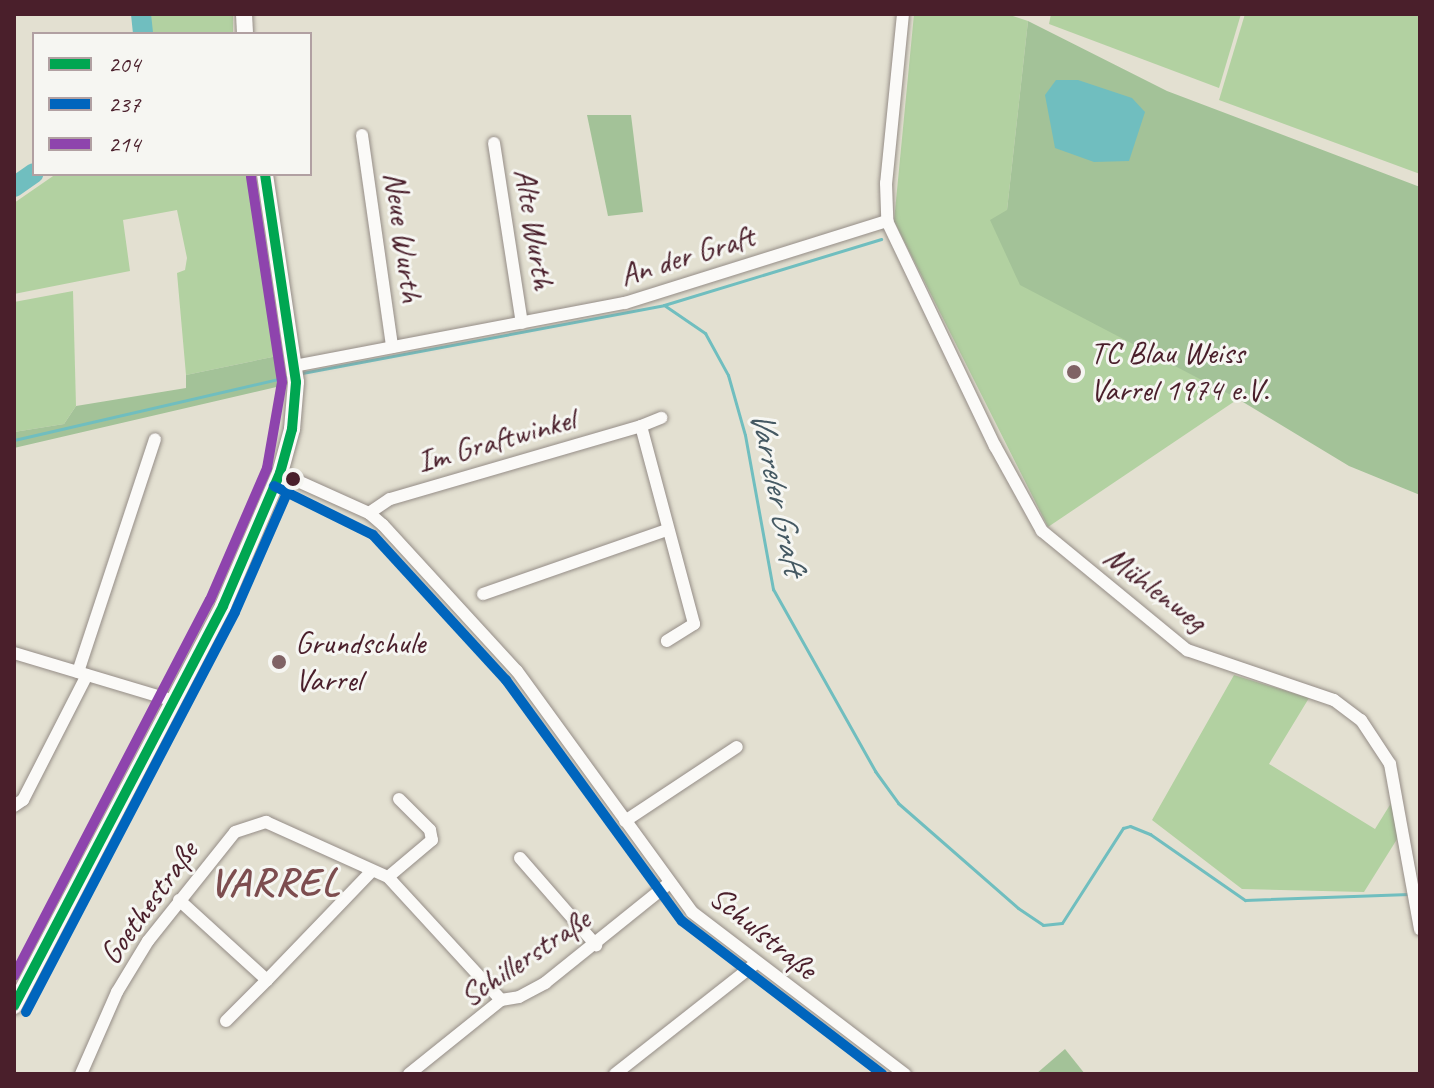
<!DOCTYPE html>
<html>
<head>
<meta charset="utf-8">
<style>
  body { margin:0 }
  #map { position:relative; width:1434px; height:1088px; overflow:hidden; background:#e3e0d1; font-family:Caveat,sans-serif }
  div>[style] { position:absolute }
  .green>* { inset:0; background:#b2d1a1; transform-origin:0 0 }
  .forest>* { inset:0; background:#a3c298 }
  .water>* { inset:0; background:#70bebf }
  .stream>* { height:3px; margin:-1.5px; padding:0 1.5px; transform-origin:1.5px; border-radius:1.5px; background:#70bebf }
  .river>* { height:20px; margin:-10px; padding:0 10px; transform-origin:10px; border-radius:10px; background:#70bebf }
  .roads { filter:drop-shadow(0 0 2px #958d87) drop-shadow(0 0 2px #958d87) }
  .minor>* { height:12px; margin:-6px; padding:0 6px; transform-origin:6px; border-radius:6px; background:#fbfaf8 }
  .major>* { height:16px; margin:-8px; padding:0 8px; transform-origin:8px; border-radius:8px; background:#fbfaf8 }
  .bus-1>* { height:10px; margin:-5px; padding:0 5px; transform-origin:5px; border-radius:5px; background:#00a651 }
  .bus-2>* { height:10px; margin:-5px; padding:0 5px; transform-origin:5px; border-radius:5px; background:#0065bd }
  .bus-3>* { height:10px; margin:-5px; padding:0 5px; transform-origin:5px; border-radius:5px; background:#8e44ad }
  .dots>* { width:22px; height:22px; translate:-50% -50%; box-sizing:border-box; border:4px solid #f6f6f2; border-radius:50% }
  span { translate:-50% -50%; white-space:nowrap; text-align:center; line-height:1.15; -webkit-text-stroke:6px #f6f6f2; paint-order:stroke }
  .street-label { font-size:32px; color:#4a1f2b }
  .poi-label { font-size:32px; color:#4a1f2b }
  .left { translate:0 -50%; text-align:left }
  .water-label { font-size:34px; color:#455963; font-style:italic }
  .district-label { font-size:40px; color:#7d4d4f; font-weight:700; letter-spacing:2px }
  .frame { position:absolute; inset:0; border:16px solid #4a1f2b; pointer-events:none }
  .legend { position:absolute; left:32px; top:32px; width:280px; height:144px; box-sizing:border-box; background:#f6f6f2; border:2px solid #b1a0a2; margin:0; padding:10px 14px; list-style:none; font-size:24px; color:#4a1f2b }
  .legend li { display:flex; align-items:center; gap:16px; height:40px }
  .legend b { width:40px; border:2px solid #b1a0a2 }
</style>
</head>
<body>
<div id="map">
  <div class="green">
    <i style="left:148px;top:14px;width:85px;height:20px"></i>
    <i style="clip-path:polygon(914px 14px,1007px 14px,1028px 21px,1007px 210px,1154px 353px,1238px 399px,1048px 527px,894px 221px)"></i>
    <i style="clip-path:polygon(1051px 14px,1241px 14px,1219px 88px,1049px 24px)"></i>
    <i style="clip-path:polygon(1245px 14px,1420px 14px,1420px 174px,1219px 100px)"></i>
    <i style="clip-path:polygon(56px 174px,254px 174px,282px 355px,186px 375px,177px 273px,185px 270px,187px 258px,177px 210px,123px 220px,130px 271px,14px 294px,14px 203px)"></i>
    <i style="clip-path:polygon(73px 291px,76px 406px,64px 424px,14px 432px,14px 302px)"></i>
    <i style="clip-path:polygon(1234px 675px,1309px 698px,1269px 764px,1375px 829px,1393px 800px,1399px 836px,1364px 892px,1242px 889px,1152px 820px)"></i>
  </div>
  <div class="forest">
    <i style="clip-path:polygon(1028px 21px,1167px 91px,1420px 187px,1420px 495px,1349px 466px,1238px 399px,1020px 285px,990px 220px,1007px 210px)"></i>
    <i style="clip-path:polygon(587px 115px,631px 115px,643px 212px,608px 216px)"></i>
    <i style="clip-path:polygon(282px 355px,285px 385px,14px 448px,14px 432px,64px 424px,76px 406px,186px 388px,186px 375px)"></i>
    <i style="clip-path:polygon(1065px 1049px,1085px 1074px,1036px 1074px)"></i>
  </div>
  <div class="water">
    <i style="clip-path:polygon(1056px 80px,1078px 80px,1132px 98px,1145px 112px,1129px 161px,1094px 162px,1055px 148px,1045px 95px)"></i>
  </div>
  <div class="stream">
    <i style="left:664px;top:305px;width:227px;rotate:-16.9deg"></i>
    <i style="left:302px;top:373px;width:368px;rotate:-10.6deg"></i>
    <i style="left:664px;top:305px;width:50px;rotate:34.3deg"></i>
    <i style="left:705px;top:333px;width:48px;rotate:61.3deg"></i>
    <i style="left:728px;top:375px;width:62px;rotate:74.2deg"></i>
    <i style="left:745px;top:435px;width:157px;rotate:79.7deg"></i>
    <i style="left:773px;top:589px;width:209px;rotate:60.7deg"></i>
    <i style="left:875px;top:771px;width:39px;rotate:54deg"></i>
    <i style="left:898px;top:803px;width:159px;rotate:41.2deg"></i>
    <i style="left:1018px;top:908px;width:30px;rotate:34deg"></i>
    <i style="left:1043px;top:925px;width:19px;rotate:-6deg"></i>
    <i style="left:1062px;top:923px;width:113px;rotate:-57.3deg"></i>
    <i style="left:1123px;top:828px;width:7px;rotate:-16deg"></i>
    <i style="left:1130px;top:826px;width:22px;rotate:22deg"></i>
    <i style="left:1150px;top:834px;width:116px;rotate:34.8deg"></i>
    <i style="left:1245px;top:900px;width:164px;rotate:-2.1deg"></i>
    <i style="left:14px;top:440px;width:284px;rotate:-13deg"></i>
  </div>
  <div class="river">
    <i style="left:141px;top:14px;width:20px;rotate:84deg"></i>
    <i style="left:14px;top:187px;width:24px;rotate:-35deg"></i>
  </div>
  <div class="roads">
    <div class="minor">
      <i style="left:903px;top:14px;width:170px;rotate:95.7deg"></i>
      <i style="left:886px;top:183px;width:38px;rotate:88deg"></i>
      <i style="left:887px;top:221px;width:250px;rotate:64.4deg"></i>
      <i style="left:995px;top:446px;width:97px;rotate:61.1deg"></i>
      <i style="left:1042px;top:531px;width:188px;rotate:39.4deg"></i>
      <i style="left:1187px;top:650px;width:155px;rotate:18.8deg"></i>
      <i style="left:1334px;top:700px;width:34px;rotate:37deg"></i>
      <i style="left:1361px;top:720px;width:53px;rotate:56.6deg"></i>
      <i style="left:1390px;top:764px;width:168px;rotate:79.7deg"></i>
      <i style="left:362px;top:135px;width:214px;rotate:81.9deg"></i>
      <i style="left:494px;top:143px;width:182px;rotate:81.2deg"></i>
      <i style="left:294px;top:366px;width:337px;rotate:-10.8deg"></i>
      <i style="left:625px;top:303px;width:275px;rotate:-17.4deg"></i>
      <i style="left:641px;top:426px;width:22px;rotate:-22deg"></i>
      <i style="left:280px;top:473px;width:98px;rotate:24.2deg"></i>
      <i style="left:369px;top:513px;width:18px;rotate:41deg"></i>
      <i style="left:383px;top:525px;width:198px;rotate:47.5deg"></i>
      <i style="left:517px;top:671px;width:298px;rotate:54deg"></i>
      <i style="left:692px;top:912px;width:268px;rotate:37.3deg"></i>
      <i style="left:369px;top:513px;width:25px;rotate:-34deg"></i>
      <i style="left:390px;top:499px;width:261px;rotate:-16.2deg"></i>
      <i style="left:641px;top:426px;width:205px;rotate:75deg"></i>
      <i style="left:694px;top:624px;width:32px;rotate:148deg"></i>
      <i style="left:483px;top:594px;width:195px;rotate:-19.2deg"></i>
      <i style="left:14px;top:653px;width:164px;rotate:16.7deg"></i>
      <i style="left:78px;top:672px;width:245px;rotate:-71.7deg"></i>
      <i style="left:399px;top:799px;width:44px;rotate:45deg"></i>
      <i style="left:430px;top:830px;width:10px;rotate:79deg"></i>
      <i style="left:432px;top:840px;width:57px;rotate:139.9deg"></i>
      <i style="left:388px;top:877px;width:167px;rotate:47.4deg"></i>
      <i style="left:14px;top:806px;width:11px;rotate:-34deg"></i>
      <i style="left:23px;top:800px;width:140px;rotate:-62.9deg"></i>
      <i style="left:625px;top:821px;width:134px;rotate:-33.5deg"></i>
      <i style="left:520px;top:858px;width:116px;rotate:48.9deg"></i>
      <i style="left:179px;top:900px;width:119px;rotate:42.3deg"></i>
      <i style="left:267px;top:980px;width:151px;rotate:-46.1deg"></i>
      <i style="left:226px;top:1021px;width:58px;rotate:-45deg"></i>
      <i style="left:81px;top:1074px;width:90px;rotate:-66.3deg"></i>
      <i style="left:117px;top:992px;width:60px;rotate:-58.7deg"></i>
      <i style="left:148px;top:941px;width:139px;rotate:-51.4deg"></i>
      <i style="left:235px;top:832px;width:33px;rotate:-18deg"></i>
      <i style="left:266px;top:822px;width:134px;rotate:24.3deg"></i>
      <i style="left:409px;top:1074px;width:118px;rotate:-38.8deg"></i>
      <i style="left:501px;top:1000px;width:18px;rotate:-9deg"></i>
      <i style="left:519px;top:997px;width:30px;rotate:-28deg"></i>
      <i style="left:545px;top:983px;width:158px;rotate:-38.8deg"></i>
      <i style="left:615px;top:1074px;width:179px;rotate:-38.2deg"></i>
    </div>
    <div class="major">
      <i style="left:244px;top:14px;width:20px;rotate:87deg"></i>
      <i style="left:14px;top:1006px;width:451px;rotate:-62.4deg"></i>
      <i style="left:223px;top:606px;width:145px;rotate:-66.8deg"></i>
      <i style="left:280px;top:473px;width:46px;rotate:-74.7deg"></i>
      <i style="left:292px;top:429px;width:47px;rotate:-85.1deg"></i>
      <i style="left:296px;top:382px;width:210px;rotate:-98.5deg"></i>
    </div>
  </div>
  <div class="bus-1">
    <i style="left:14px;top:1006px;width:451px;rotate:-62.4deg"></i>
    <i style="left:223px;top:606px;width:145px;rotate:-66.8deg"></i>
    <i style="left:280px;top:473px;width:46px;rotate:-74.7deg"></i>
    <i style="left:292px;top:429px;width:47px;rotate:-85.1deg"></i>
    <i style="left:296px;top:382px;width:210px;rotate:-98.5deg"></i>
  </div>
  <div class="bus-2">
    <i style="left:274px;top:486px;width:110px;rotate:26.3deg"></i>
    <i style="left:373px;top:535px;width:197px;rotate:47.5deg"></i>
    <i style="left:506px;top:680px;width:298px;rotate:53.9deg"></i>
    <i style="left:682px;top:921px;width:252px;rotate:37.4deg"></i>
    <i style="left:26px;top:1012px;width:451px;rotate:-62.4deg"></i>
    <i style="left:235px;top:612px;width:145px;rotate:-66.4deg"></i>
  </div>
  <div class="bus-3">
    <i style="left:14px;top:976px;width:424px;rotate:-62.5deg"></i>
    <i style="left:210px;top:600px;width:144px;rotate:-66.6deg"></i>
    <i style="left:267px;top:468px;width:87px;rotate:-80.1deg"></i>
    <i style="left:282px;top:382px;width:208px;rotate:-98.6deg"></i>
  </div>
  <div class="dots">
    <i style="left:1074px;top:372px;background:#806365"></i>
    <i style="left:293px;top:479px;background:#4a1f2b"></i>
    <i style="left:279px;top:662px;background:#806365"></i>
  </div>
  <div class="street-label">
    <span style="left:534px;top:229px;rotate:81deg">Alte Wurth</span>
    <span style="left:403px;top:237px;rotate:82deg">Neue Wurth</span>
    <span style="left:687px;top:256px;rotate:-17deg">An der Graft</span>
    <span style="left:496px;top:441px;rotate:-16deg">Im Graftwinkel</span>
    <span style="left:1155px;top:589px;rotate:37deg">Mühlenweg</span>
    <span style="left:149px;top:903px;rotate:-54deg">Goethestraße</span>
    <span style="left:763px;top:933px;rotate:39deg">Schulstraße</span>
    <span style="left:525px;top:958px;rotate:-34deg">Schillerstraße</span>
  </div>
  <div class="poi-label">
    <span class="left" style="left:1090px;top:372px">TC Blau Weiss<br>Varrel 1974 e.V.</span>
    <span class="left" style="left:295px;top:662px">Grundschule<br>Varrel</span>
  </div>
  <div class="water-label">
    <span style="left:779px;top:492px;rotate:78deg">Varreler Graft</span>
  </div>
  <div class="district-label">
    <span style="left:275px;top:882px">VARREL</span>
  </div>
  <div class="frame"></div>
  <ul class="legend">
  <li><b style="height:10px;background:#00a651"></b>204</li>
  <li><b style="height:10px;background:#0065bd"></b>237</li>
  <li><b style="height:10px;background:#8e44ad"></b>214</li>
  </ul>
</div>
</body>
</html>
